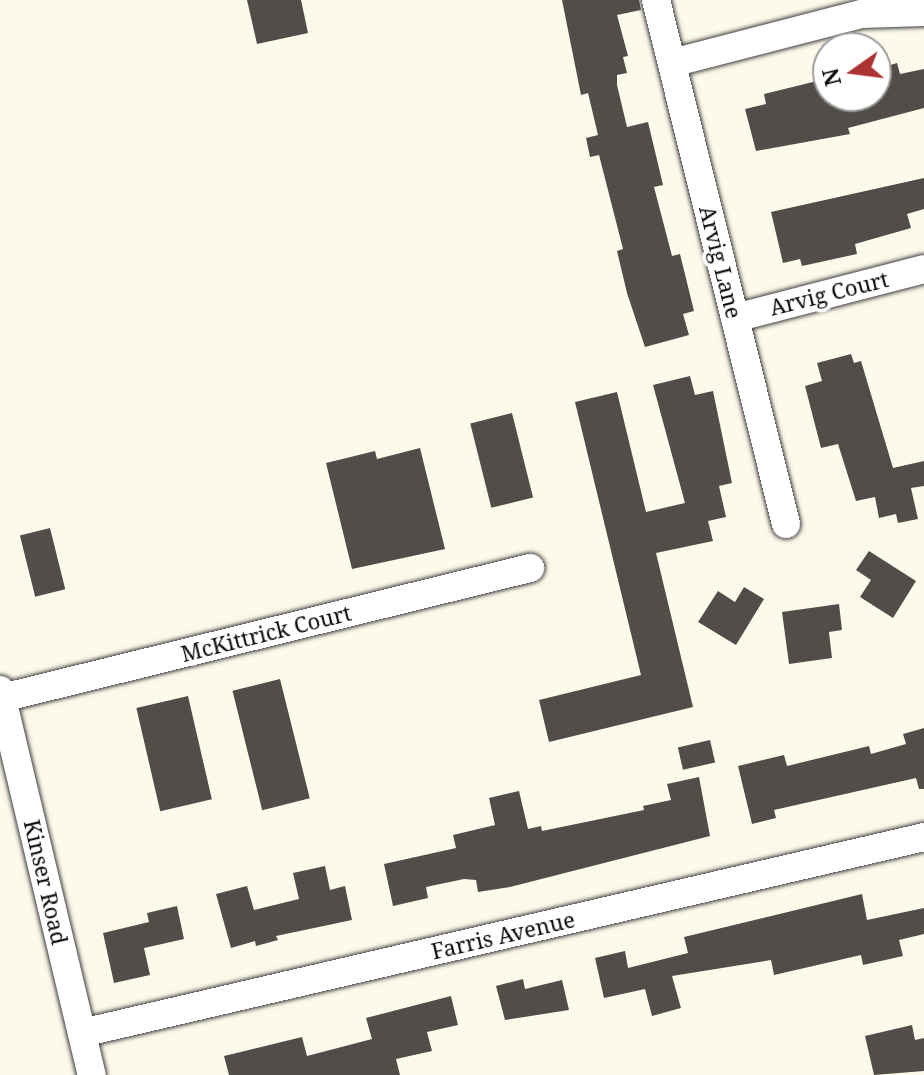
<!DOCTYPE html>
<html>
<head>
<meta charset="utf-8">
<style>
  body { margin:0 }
  #map { position:relative; width:924px; height:1075px; overflow:hidden; background:#fdfaeb; font-family:"Noto Serif",serif }
  div>[style] { position:absolute }
  .building>* { inset:0; background:#524d49; transform-origin:0 0 }
  .roads { filter:drop-shadow(0 0 2px #3e3e3e) drop-shadow(0 0 2px #3e3e3e) }
  .minor>* { height:28px; margin:-14px; padding:0 14px; transform-origin:14px; border-radius:14px; background:#fff }
  span { translate:-50% -50%; white-space:nowrap; text-align:center; line-height:1.15; -webkit-text-stroke:8px #fff; paint-order:stroke }
  .street-label { font-size:22px; color:#0b0b0b }
  .north { position:absolute; left:812px; top:32px; width:80px; height:80px; box-sizing:border-box; background:#fff; border:2px solid #9d9d9d; border-radius:50%; rotate:256deg; font-size:22px; font-weight:700; line-height:32px; text-align:center; color:#0b0b0b }
  .north::after { content:''; display:block; margin:auto; width:28px; height:36px; background:#ab3433; clip-path:polygon(50% 0,100% 100%,50% 72%,0 100%) }
</style>
</head>
<body>
<div id="map">
  <div class="building">
    <i style="clip-path:polygon(247px 0,301px 0,308px 33px,257px 44px)"></i>
    <i style="clip-path:polygon(562px 0,639px 0,641px 10px,617px 15px,628px 56px,623px 57px,627px 73px,617px 75px,617px 85px,627px 127px,648px 122px,663px 185px,654px 187px,672px 256px,680px 254px,694px 311px,683px 314px,689px 335px,645px 347px,627px 293px,617px 251px,623px 249px,599px 155px,590px 157px,586px 138px,598px 135px,588px 93px,581px 95px)"></i>
    <i style="clip-path:polygon(897px 63px,900px 74px,924px 69px,924px 108px,848px 128px,850px 134px,756px 151px,745px 109px,766px 104px,764px 94px,817px 81px,819px 88px,828px 86px,828px 96px,876px 96px,881px 87px,877px 69px)"></i>
    <i style="clip-path:polygon(924px 178px,924px 209px,907px 214px,911px 228px,855px 244px,857px 254px,802px 266px,800px 259px,783px 263px,771px 212px)"></i>
    <i style="clip-path:polygon(851px 354px,854px 363px,861px 361px,893px 468px,924px 461px,924px 486px,911px 488px,918px 519px,898px 523px,896px 514px,879px 518px,875px 497px,856px 501px,838px 444px,821px 448px,805px 386px,822px 381px,817px 363px)"></i>
    <i style="clip-path:polygon(690px 376px,695px 395px,713px 391px,732px 483px,719px 486px,726px 517px,708px 521px,713px 541px,656px 553px,693px 707px,549px 742px,539px 700px,641px 675px,575px 402px,617px 392px,646px 512px,685px 503px,653px 385px)"></i>
    <i style="left:512px;top:413px;width:87px;height:43px;rotate:76deg"></i>
    <i style="clip-path:polygon(420px 448px,445px 549px,352px 569px,326px 463px,375px 451px,377px 459px)"></i>
    <i style="left:50px;top:528px;width:63px;height:31px;rotate:76deg"></i>
    <i style="clip-path:polygon(869px 551px,916px 581px,893px 618px,860px 597px,871px 580px,856px 570px)"></i>
    <i style="clip-path:polygon(744px 587px,764px 599px,736px 645px,698px 622px,718px 591px,735px 602px)"></i>
    <i style="clip-path:polygon(839px 604px,842px 630px,829px 632px,832px 658px,789px 664px,782px 612px)"></i>
    <i style="left:280px;top:679px;width:123px;height:49px;rotate:76deg"></i>
    <i style="left:188px;top:696px;width:106px;height:53px;rotate:77deg"></i>
    <i style="clip-path:polygon(924px 728px,924px 789px,919px 789px,916px 778px,774px 810px,776px 818px,752px 824px,738px 766px,784px 755px,787px 766px,869px 746px,871px 754px,906px 744px,903px 734px)"></i>
    <i style="left:710px;top:740px;width:23px;height:33px;rotate:77deg"></i>
    <i style="clip-path:polygon(699px 777px,710px 836px,510px 887px,478px 892px,476px 880px,464px 879px,426px 887px,428px 898px,393px 906px,384px 864px,456px 848px,453px 835px,495px 825px,489px 798px,519px 791px,528px 829px,541px 826px,542px 831px,644px 810px,643px 806px,671px 800px,667px 784px)"></i>
    <i style="clip-path:polygon(325px 866px,330px 890px,345px 886px,352px 920px,276px 936px,278px 940px,256px 946px,255px 941px,231px 948px,216px 894px,247px 886px,254px 910px,299px 899px,293px 873px)"></i>
    <i style="clip-path:polygon(862px 894px,867px 920px,924px 908px,924px 934px,899px 940px,903px 956px,863px 965px,861px 955px,774px 975px,771px 960px,672px 976px,681px 1008px,652px 1016px,645px 989px,604px 998px,595px 958px,625px 951px,628px 968px,688px 953px,684px 937px)"></i>
    <i style="clip-path:polygon(177px 906px,184px 939px,144px 948px,150px 975px,114px 983px,103px 933px,149px 922px,147px 913px)"></i>
    <i style="clip-path:polygon(523px 979px,525px 989px,562px 980px,569px 1010px,505px 1020px,496px 986px)"></i>
    <i style="clip-path:polygon(451px 996px,458px 1025px,427px 1032px,432px 1051px,396px 1059px,400px 1075px,229px 1075px,224px 1056px,302px 1037px,307px 1056px,372px 1039px,366px 1018px)"></i>
    <i style="clip-path:polygon(912px 1025px,915px 1040px,924px 1038px,924px 1071px,874px 1075px,865px 1036px)"></i>
  </div>
  <div class="roads">
    <div class="minor">
      <i style="left:656px;top:0;width:540px;rotate:76.07deg"></i>
      <i style="left:672px;top:63px;width:196px;rotate:-14.5deg"></i>
      <i style="left:862px;top:14px;width:62px;rotate:-1.8deg"></i>
      <i style="left:735px;top:318px;width:195px;rotate:-14.5deg"></i>
      <i style="left:0;top:690px;width:396px;rotate:76.6deg"></i>
      <i style="left:2px;top:698px;width:544px;rotate:-13.83deg"></i>
      <i style="left:82px;top:1033px;width:865px;rotate:-13.1deg"></i>
    </div>
  </div>
  <div class="street-label">
    <span style="left:721px;top:262px;rotate:76deg">Arvig Lane</span>
    <span style="left:829px;top:293px;rotate:-14deg">Arvig Court</span>
    <span style="left:266px;top:633px;rotate:-14deg">McKittrick Court</span>
    <span style="left:46px;top:882px;rotate:77deg">Kinser Road</span>
    <span style="left:503px;top:935px;rotate:-13deg">Farris Avenue</span>
  </div>
  <div class="north">N</div>
</div>
</body>
</html>
